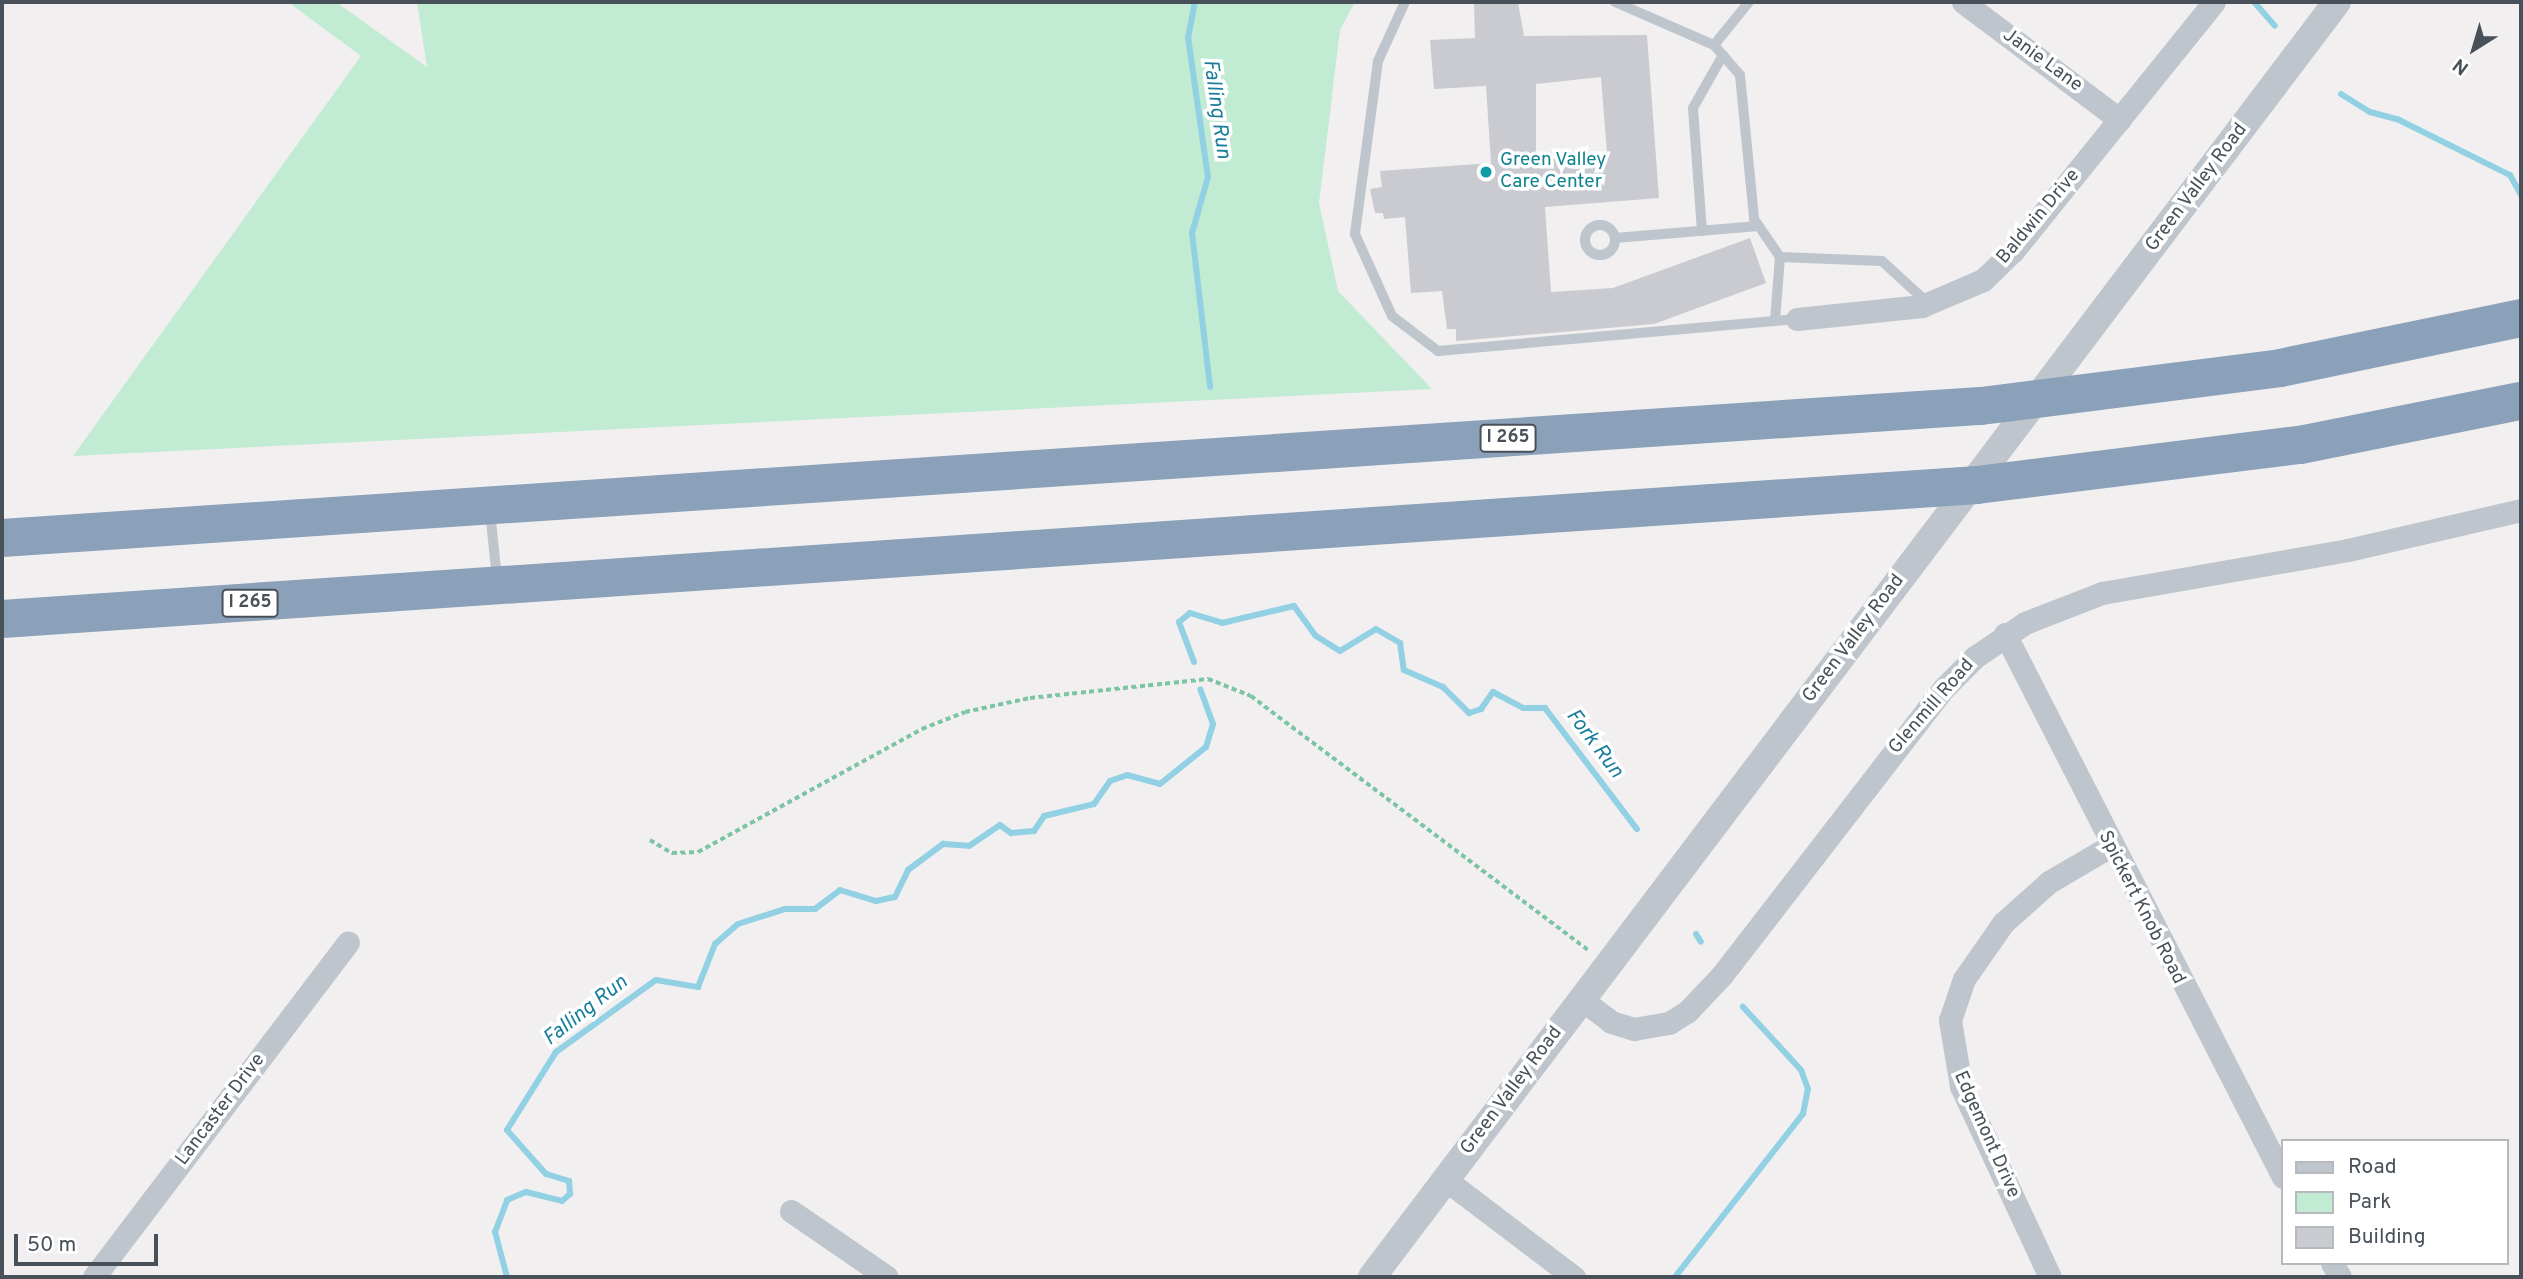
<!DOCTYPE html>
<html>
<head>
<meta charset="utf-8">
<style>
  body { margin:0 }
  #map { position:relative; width:2523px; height:1279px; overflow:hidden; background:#f1efef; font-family:Overpass,sans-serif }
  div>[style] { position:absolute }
  .green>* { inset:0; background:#c1ebd2 }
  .stream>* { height:6px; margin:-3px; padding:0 3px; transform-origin:3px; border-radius:3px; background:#92d0e4 }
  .building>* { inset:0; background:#c9cbd1 }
  .path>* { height:3.5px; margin-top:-1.75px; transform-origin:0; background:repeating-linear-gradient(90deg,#7cc5a4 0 5px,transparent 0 8.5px) }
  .service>* { height:10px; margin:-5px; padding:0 5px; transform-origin:5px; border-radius:5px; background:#bec5cc }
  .service>.ring { margin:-5px; padding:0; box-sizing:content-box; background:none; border:10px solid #bec5cc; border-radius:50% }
  .minor>* { height:23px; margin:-11.5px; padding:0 11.5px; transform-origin:11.5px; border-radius:11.5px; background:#bec5cc }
  .tertiary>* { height:28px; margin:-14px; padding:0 14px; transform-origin:14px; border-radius:14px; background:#bec5cc }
  .motorway>* { height:38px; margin:-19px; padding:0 19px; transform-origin:19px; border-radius:19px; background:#8ba0b9 }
  .dots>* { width:19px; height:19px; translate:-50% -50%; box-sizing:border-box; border:4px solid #fff; border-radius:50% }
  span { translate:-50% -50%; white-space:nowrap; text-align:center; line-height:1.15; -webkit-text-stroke:7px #fff; paint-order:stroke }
  .shield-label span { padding:2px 5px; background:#fff; border:2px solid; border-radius:5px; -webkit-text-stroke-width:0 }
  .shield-label { font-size:18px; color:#48515a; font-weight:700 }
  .street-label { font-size:19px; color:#48515a }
  .culture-label { font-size:19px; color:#0d838f }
  .left { translate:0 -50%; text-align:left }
  .water-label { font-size:21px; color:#197d9c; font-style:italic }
  .frame { position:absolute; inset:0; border:4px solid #48515a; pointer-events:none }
  .legend { position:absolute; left:2281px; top:1139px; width:228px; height:126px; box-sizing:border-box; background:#fff; border:2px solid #b6b9bd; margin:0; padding:9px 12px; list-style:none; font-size:21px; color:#48515a }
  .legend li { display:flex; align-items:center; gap:14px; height:35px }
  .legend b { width:35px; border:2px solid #b6b9bd }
  .north { position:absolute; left:2439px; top:14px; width:70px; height:70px; -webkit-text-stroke:5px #fff; paint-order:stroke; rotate:217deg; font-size:19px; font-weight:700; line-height:28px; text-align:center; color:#48515a }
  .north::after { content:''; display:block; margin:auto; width:24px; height:32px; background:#48515a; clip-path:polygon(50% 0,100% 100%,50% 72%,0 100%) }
  .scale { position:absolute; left:14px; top:1234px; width:144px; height:32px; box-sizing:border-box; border:4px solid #48515a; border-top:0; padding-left:9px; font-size:21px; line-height:24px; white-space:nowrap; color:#48515a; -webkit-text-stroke:5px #fff; paint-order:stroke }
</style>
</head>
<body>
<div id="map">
  <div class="green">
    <i style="clip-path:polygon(288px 2px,336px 2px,427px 67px,417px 2px,1355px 2px,1340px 30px,1319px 203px,1338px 291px,1432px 389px,73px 456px,361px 56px)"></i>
  </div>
  <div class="stream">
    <i style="left:1195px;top:2px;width:36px;rotate:101deg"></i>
    <i style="left:1188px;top:37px;width:141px;rotate:81.9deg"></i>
    <i style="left:1208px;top:177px;width:58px;rotate:105.9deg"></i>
    <i style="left:1192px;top:233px;width:155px;rotate:83.3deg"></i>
    <i style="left:2255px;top:3px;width:30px;rotate:49deg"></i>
    <i style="left:2341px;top:94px;width:34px;rotate:32deg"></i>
    <i style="left:2370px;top:112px;width:30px;rotate:15deg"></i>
    <i style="left:2399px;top:120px;width:124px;rotate:26.4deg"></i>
    <i style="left:2510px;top:175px;width:23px;rotate:61deg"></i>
    <i style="left:1194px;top:662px;width:43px;rotate:-110.6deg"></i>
    <i style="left:1179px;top:622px;width:14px;rotate:-39deg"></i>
    <i style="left:1190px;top:613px;width:34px;rotate:17deg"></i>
    <i style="left:1222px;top:623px;width:74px;rotate:-13.3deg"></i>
    <i style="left:1294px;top:606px;width:37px;rotate:54deg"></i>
    <i style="left:1316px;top:636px;width:28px;rotate:32deg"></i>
    <i style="left:1340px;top:651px;width:42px;rotate:-31.4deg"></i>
    <i style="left:1376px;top:629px;width:28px;rotate:30deg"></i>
    <i style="left:1400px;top:643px;width:27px;rotate:82deg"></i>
    <i style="left:1404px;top:670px;width:43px;rotate:23.6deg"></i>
    <i style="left:1443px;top:687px;width:37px;rotate:45deg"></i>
    <i style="left:1469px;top:713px;width:13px;rotate:-18deg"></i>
    <i style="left:1481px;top:709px;width:21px;rotate:-55deg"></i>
    <i style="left:1493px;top:692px;width:34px;rotate:28deg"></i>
    <i style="left:1523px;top:708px;width:22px"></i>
    <i style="left:1545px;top:708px;width:152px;rotate:52.8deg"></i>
    <i style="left:1696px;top:934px;width:9px;rotate:58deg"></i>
    <i style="left:507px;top:1277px;width:47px;rotate:-104.9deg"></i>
    <i style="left:495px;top:1232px;width:34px;rotate:-69deg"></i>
    <i style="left:507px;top:1200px;width:21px;rotate:-23deg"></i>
    <i style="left:526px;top:1192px;width:37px;rotate:14deg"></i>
    <i style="left:562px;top:1201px;width:11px;rotate:-41deg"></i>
    <i style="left:570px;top:1194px;width:13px;rotate:-94deg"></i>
    <i style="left:569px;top:1181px;width:24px;rotate:-163deg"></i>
    <i style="left:546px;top:1174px;width:59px;rotate:-131.6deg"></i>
    <i style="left:507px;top:1130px;width:92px;rotate:-57.9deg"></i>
    <i style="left:556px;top:1052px;width:123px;rotate:-35.8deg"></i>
    <i style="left:656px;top:980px;width:43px;rotate:9.5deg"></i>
    <i style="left:698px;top:987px;width:46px;rotate:-68.4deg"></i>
    <i style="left:715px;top:944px;width:30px;rotate:-41deg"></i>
    <i style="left:738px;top:924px;width:49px;rotate:-17.7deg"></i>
    <i style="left:785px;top:909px;width:30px"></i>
    <i style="left:815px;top:909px;width:31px;rotate:-37deg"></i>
    <i style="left:840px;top:890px;width:38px;rotate:17deg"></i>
    <i style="left:876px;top:901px;width:19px;rotate:-12deg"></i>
    <i style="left:895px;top:897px;width:30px;rotate:-64deg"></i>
    <i style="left:908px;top:870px;width:44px;rotate:-36.6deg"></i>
    <i style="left:943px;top:844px;width:26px;rotate:4deg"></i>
    <i style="left:969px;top:846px;width:37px;rotate:-34deg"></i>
    <i style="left:1000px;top:825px;width:14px;rotate:36deg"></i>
    <i style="left:1011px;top:833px;width:23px;rotate:-5deg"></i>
    <i style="left:1034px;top:831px;width:18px;rotate:-56deg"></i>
    <i style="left:1044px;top:816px;width:51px;rotate:-13.5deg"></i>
    <i style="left:1094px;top:804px;width:28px;rotate:-55deg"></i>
    <i style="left:1110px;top:781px;width:18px;rotate:-19deg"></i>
    <i style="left:1127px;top:775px;width:34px;rotate:15deg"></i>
    <i style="left:1160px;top:784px;width:59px;rotate:-38.8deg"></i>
    <i style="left:1206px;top:747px;width:24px;rotate:-73deg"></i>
    <i style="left:1213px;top:724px;width:37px;rotate:-110deg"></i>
    <i style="left:1675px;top:1277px;width:207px;rotate:-51.9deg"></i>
    <i style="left:1803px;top:1114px;width:25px;rotate:-79deg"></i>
    <i style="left:1808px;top:1089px;width:20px;rotate:-110deg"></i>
    <i style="left:1801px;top:1070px;width:86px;rotate:-132.6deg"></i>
  </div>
  <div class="building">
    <i style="clip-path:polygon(evenodd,1474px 2px,1518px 2px,1524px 36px,1647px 35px,1659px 198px,1545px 207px,1551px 292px,1613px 288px,1750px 238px,1766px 283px,1654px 324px,1456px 341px,1456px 329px,1447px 329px,1442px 291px,1411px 293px,1405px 217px,1384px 219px,1383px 213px,1375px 213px,1370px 189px,1382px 187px,1380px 171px,1491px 163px,1486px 86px,1434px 89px,1430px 40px,1475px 38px,1474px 2px,1601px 77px,1607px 153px,1536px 161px,1536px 84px,1601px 77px)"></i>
  </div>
  <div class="path">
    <i style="left:650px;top:840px;width:26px;rotate:31deg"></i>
    <i style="left:672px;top:853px;width:26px;rotate:-2deg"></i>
    <i style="left:698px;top:852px;width:256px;rotate:-28.8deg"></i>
    <i style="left:922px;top:729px;width:46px;rotate:-21.6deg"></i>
    <i style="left:965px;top:712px;width:66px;rotate:-12.2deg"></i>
    <i style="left:1030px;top:698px;width:179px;rotate:-6.1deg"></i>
    <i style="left:1208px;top:679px;width:46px;rotate:21.6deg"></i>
    <i style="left:1251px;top:696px;width:423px;rotate:37deg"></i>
  </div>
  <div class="service">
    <i style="left:1405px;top:2px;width:65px;rotate:114.6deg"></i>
    <i style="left:1378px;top:61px;width:175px;rotate:97.6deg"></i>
    <i style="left:1355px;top:234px;width:90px;rotate:65.7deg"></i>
    <i style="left:1392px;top:316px;width:58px;rotate:37.3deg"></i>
    <i style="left:1438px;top:351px;width:360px;rotate:-5.1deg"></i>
    <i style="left:1615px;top:2px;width:108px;rotate:23.5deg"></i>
    <i style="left:1714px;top:45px;width:40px;rotate:49deg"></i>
    <i style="left:1740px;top:75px;width:145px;rotate:84.4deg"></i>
    <i style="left:1754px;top:219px;width:46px;rotate:55.6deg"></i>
    <i style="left:1780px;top:257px;width:64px;rotate:94.5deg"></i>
    <i style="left:1714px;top:45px;width:55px;rotate:-50.9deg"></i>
    <i class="ring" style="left:1585px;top:225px;width:20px;height:20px"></i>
    <i style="left:1702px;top:231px;width:123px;rotate:-94.2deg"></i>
    <i style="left:1693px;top:108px;width:61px;rotate:-60.5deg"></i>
    <i style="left:1615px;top:238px;width:144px;rotate:-4.8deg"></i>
    <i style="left:1780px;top:257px;width:102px;rotate:2.2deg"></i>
    <i style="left:1882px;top:261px;width:64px;rotate:42.5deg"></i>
    <i style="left:490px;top:511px;width:68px;rotate:84.1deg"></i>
  </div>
  <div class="minor">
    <i style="left:1963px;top:2px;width:196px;rotate:36.9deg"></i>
    <i style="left:1797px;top:319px;width:126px;rotate:-5.9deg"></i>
    <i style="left:1922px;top:306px;width:66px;rotate:-23.1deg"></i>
    <i style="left:1983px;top:280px;width:42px;rotate:-44deg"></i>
    <i style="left:2013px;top:251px;width:320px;rotate:-51.1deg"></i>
    <i style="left:2005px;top:634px;width:610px;rotate:62.89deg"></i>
    <i style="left:1581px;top:999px;width:38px;rotate:37deg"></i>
    <i style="left:1611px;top:1022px;width:24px;rotate:17deg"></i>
    <i style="left:1634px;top:1029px;width:36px;rotate:-10deg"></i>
    <i style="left:1669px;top:1023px;width:22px;rotate:-32deg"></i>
    <i style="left:1688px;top:1011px;width:50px;rotate:-46.6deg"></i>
    <i style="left:1722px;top:975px;width:363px;rotate:-52.3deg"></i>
    <i style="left:1944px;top:688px;width:44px;rotate:-45deg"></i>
    <i style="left:1975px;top:657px;width:60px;rotate:-34.2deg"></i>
    <i style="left:2025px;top:623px;width:83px;rotate:-21.3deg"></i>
    <i style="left:2102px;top:593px;width:250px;rotate:-9.9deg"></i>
    <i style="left:2348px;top:550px;width:178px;rotate:-13deg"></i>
    <i style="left:1446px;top:1180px;width:161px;rotate:37.2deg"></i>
    <i style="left:791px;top:1211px;width:116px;rotate:34.5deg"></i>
    <i style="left:2332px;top:1263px;width:16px;rotate:60deg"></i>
    <i style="left:94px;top:1277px;width:420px;rotate:-52.8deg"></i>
    <i style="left:2050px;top:1277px;width:211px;rotate:-115deg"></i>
    <i style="left:1961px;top:1086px;width:67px;rotate:-99.5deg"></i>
    <i style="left:1950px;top:1020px;width:43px;rotate:-71.1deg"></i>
    <i style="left:1964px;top:979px;width:68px;rotate:-55.1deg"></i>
    <i style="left:2003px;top:923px;width:62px;rotate:-41.7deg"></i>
    <i style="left:2049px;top:882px;width:69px;rotate:-30.3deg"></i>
  </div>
  <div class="tertiary">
    <i style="left:1372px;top:1277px;width:1599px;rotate:-52.88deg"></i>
  </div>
  <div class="motorway">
    <i style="left:2px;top:538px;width:1983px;rotate:-3.82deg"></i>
    <i style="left:1981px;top:406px;width:301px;rotate:-7.2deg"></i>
    <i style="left:2280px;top:368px;width:246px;rotate:-11.7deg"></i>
    <i style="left:2px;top:619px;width:1980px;rotate:-3.88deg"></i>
    <i style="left:1977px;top:485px;width:325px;rotate:-7.1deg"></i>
    <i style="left:2300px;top:445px;width:225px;rotate:-11.3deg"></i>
  </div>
  <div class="dots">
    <i style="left:1486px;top:172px;background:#0f9aa8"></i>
  </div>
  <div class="shield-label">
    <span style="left:1508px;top:438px">I 265</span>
    <span style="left:250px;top:603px">I 265</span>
  </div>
  <div class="street-label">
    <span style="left:2042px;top:61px;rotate:36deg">Janie Lane</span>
    <span style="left:2197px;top:188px;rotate:-53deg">Green Valley Road</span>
    <span style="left:2039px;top:217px;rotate:-50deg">Baldwin Drive</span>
    <span style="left:1854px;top:639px;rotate:-53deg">Green Valley Road</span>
    <span style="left:1932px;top:707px;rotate:-49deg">Glenmill Road</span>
    <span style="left:2141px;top:908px;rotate:63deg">Spickert Knob Road</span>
    <span style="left:1512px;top:1091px;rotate:-53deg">Green Valley Road</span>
    <span style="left:221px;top:1110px;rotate:-53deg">Lancaster Drive</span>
    <span style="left:1986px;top:1135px;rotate:66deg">Edgemont Drive</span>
  </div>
  <div class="culture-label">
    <span class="left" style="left:1500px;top:172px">Green Valley<br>Care Center</span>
  </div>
  <div class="water-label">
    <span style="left:1216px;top:109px;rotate:82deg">Falling Run</span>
    <span style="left:1594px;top:744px;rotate:53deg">Fork Run</span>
    <span style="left:586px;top:1011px;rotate:-38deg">Falling Run</span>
  </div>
  <div class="frame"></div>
  <ul class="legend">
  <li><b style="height:9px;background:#bec5cc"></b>Road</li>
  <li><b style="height:19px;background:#c1ebd2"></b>Park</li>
  <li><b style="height:19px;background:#c9cbd1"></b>Building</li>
  </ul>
  <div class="north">N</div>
  <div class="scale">50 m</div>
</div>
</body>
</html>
